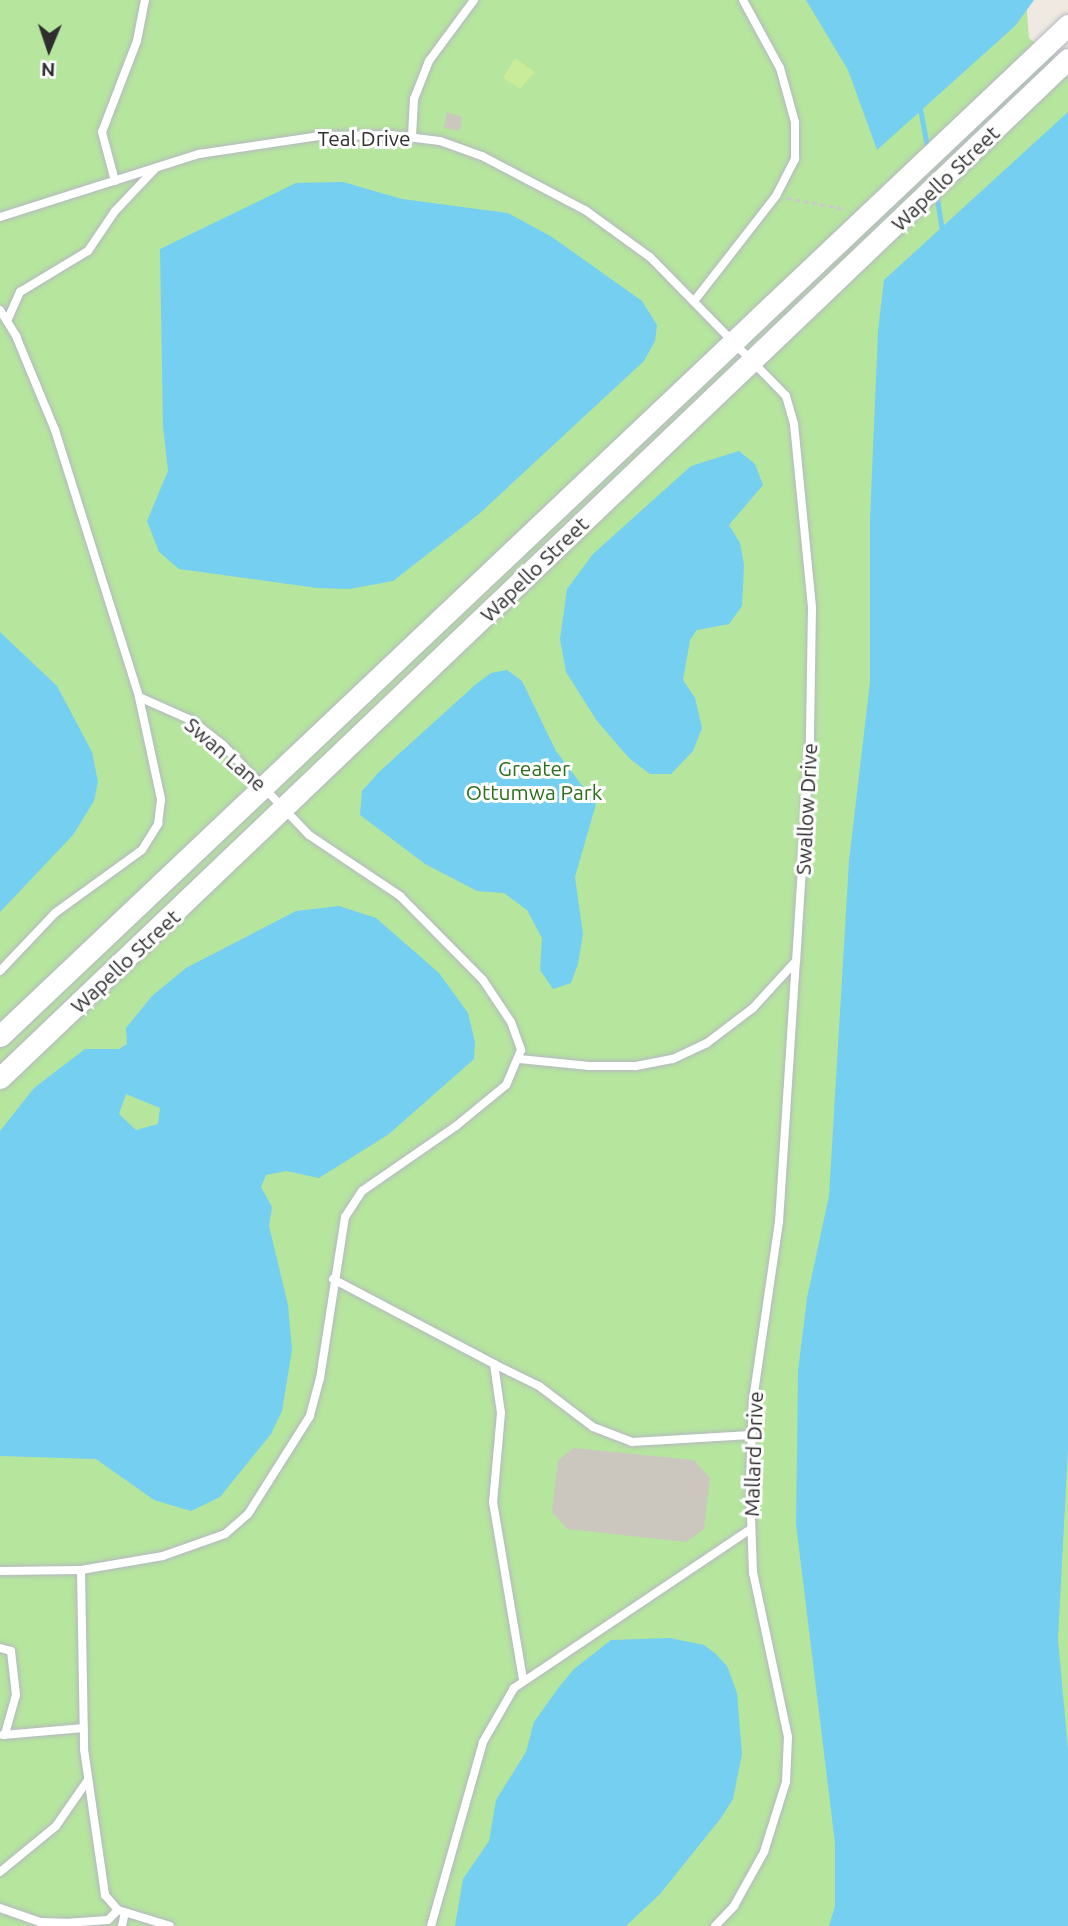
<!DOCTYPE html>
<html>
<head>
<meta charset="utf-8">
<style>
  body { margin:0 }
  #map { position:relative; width:1068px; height:1926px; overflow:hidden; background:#efe9e1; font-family:Ubuntu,sans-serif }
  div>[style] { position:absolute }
  .green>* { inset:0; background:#b6e59e }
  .pitch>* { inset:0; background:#c9ec9a }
  .water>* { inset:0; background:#75cff0 }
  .stream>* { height:4.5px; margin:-2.25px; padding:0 2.25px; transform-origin:2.25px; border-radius:2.25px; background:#75cff0 }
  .building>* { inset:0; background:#cbc7bf }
  .path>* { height:2.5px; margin-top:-1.25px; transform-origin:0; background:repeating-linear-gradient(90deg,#c9c9c9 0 5px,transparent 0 8.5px) }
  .roads { filter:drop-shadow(0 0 2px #b4b7c1) drop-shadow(0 0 2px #b4b7c1) }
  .lane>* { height:8px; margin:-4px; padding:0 4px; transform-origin:4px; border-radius:4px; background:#fff }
  .secondary>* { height:21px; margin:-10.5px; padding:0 10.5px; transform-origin:10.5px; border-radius:10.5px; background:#fff }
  span { translate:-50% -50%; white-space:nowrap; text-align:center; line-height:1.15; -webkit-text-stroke:6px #fff; paint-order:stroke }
  .street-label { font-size:21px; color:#2e2e2e }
  .park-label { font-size:21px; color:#2c6e1b }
  .north { position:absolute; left:14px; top:14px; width:70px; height:70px; -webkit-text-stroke:5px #fff; paint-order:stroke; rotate:182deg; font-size:19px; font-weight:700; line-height:28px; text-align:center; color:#2e2e2e }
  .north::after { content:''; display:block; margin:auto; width:24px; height:32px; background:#2e2e2e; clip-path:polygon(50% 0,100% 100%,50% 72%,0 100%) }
</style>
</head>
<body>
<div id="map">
  <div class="green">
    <i style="clip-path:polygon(0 0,1026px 0,1029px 38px,1068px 69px,1068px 1926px,0 1926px)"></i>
  </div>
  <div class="pitch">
    <i style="clip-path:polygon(515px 58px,535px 72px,520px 89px,503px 78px)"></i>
  </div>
  <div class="water">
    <i style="clip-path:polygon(806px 0,1034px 0,1015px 26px,877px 150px,848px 70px)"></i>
    <i style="clip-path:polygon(1068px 112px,1068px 1448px,1058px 1640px,1068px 1749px,1068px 1926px,829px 1926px,835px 1906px,835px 1843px,796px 1524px,798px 1371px,807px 1298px,829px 1196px,849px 861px,870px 682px,870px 519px,878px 331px,884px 280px)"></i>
    <i style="clip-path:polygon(343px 182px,402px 199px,508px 213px,552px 237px,642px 301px,657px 325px,655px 341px,644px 361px,479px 514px,393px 581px,349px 589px,317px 588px,179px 569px,159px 552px,147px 521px,168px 471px,163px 426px,160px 249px,296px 183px)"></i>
    <i style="clip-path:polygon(739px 451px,755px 464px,763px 485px,729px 525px,740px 543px,744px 565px,742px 606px,729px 624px,697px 630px,690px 640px,683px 680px,695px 698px,702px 728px,693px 751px,671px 774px,650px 774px,629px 758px,597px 721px,566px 672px,560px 639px,567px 589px,593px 554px,691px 466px)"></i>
    <i style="clip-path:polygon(0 632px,57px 686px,92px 752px,98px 782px,94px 801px,73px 835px,0 912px)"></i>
    <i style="clip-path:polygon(507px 670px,522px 681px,556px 751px,596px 804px,575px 877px,583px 934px,578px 964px,571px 983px,553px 989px,540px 970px,542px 938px,527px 910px,504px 893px,477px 891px,425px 864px,360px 815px,362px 791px,379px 772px,475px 685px,491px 673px)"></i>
    <i style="clip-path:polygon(evenodd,339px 906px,376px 918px,439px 973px,468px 1013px,475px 1042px,474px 1059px,389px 1134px,319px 1178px,286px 1171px,266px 1175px,261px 1187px,272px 1207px,269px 1226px,288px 1305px,292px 1350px,282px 1411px,271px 1434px,220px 1497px,191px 1511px,154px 1500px,96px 1459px,0 1456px,0 1131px,34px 1088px,85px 1049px,119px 1049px,127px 1044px,126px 1028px,152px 996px,186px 968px,296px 911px,339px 906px,126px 1094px,160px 1108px,158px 1124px,136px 1130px,119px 1114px,126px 1094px)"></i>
    <i style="clip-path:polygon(670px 1638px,704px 1645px,716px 1654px,727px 1666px,737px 1693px,742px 1754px,733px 1799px,721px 1818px,660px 1894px,626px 1926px,455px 1926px,463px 1879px,489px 1841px,496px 1800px,526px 1752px,534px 1722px,559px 1687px,574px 1669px,611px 1640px)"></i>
  </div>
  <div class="stream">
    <i style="left:920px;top:106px;width:44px;rotate:79.5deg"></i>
    <i style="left:937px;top:196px;width:36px;rotate:81deg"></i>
  </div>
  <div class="building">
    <i style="clip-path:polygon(447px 112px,462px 117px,460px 131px,444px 128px)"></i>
    <i style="clip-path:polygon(574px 1448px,694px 1460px,710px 1478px,704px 1529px,686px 1542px,567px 1529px,552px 1512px,558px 1460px)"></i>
  </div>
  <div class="path">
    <i style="left:787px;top:198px;width:60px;rotate:10.6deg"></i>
  </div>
  <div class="roads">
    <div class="lane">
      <i style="left:412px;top:137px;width:38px;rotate:-87deg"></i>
      <i style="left:414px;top:99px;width:41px;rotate:-68.5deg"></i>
      <i style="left:429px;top:61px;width:76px;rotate:-53.6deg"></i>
      <i style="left:115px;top:181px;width:51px;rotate:-104.9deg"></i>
      <i style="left:102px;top:132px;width:97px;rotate:-69deg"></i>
      <i style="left:137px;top:41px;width:42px;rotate:-79deg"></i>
      <i style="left:0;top:217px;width:209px;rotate:-17.6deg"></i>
      <i style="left:199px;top:154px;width:121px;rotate:-8.5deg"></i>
      <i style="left:319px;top:136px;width:72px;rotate:-0.8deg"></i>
      <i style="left:391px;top:135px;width:49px;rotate:7deg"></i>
      <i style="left:440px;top:141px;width:45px;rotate:19.7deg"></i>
      <i style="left:482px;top:156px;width:116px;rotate:27.7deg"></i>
      <i style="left:585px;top:210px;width:80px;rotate:35.9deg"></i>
      <i style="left:650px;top:257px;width:194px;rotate:45.6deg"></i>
      <i style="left:786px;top:396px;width:29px;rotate:74deg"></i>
      <i style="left:794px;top:424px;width:184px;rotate:84.4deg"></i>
      <i style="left:812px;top:607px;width:133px;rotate:90.9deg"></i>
      <i style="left:810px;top:740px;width:221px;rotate:93.6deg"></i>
      <i style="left:796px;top:961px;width:64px;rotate:132.5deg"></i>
      <i style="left:753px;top:1008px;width:58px;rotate:142.7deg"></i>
      <i style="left:707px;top:1043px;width:38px;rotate:155deg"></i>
      <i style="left:672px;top:1059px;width:38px;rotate:169deg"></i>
      <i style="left:635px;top:1066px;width:46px;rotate:180deg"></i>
      <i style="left:589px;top:1066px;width:70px;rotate:-174.3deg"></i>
      <i style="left:695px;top:300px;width:132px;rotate:-52.1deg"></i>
      <i style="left:776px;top:196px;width:42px;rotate:-62.8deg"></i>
      <i style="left:795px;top:159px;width:37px;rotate:-90deg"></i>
      <i style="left:795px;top:122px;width:56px;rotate:-105.5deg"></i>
      <i style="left:780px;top:68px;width:77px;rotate:-118.6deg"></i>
      <i style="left:0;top:310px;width:31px;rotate:58deg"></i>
      <i style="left:16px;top:336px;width:102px;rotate:67.5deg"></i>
      <i style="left:55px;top:430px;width:280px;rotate:72.5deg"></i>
      <i style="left:139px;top:697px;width:57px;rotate:23.9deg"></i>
      <i style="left:191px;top:720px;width:41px;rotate:38deg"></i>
      <i style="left:223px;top:745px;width:124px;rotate:46.3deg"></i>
      <i style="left:309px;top:835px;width:110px;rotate:33.8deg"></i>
      <i style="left:400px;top:896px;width:118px;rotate:45.3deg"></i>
      <i style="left:483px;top:980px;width:50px;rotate:56.3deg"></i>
      <i style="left:511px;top:1022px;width:30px;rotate:70deg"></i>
      <i style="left:521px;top:1050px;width:38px;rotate:113deg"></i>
      <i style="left:506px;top:1085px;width:65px;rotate:140.6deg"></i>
      <i style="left:456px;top:1126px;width:114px;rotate:145.3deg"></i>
      <i style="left:362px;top:1191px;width:31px;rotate:123deg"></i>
      <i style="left:345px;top:1217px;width:163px;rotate:98.8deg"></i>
      <i style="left:320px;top:1378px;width:39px;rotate:105deg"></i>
      <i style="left:310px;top:1416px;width:116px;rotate:122.3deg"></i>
      <i style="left:248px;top:1514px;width:30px;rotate:139deg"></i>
      <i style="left:225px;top:1534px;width:66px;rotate:160.5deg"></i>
      <i style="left:163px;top:1556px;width:83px;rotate:170.3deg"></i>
      <i style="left:81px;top:1570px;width:81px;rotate:179.3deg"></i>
      <i style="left:7px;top:321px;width:32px;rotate:-66deg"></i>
      <i style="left:20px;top:292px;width:79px;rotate:-31.1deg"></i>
      <i style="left:88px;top:251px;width:48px;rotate:-56deg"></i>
      <i style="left:115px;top:211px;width:58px;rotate:-46.4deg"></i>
      <i style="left:0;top:971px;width:80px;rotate:-46.5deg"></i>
      <i style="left:55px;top:913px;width:107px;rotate:-35.9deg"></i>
      <i style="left:142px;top:850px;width:31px;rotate:-58deg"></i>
      <i style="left:158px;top:824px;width:25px;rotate:-83deg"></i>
      <i style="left:161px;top:799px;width:104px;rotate:-102.2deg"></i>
      <i style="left:333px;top:1279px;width:182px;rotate:27.8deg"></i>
      <i style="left:494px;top:1364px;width:49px;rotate:81.9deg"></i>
      <i style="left:501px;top:1413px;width:89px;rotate:95.1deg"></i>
      <i style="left:493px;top:1502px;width:181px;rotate:80.4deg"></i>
      <i style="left:494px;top:1364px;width:50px;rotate:26.1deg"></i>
      <i style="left:539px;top:1386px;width:68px;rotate:37.2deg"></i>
      <i style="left:593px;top:1427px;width:42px;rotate:21deg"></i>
      <i style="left:632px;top:1442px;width:119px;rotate:-3.4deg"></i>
      <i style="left:81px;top:1570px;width:179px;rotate:89deg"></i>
      <i style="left:84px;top:1749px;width:148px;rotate:81.8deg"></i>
      <i style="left:105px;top:1895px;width:20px;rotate:49deg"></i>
      <i style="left:0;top:1648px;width:11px;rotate:15deg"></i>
      <i style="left:11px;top:1651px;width:44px;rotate:83.5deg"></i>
      <i style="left:16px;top:1695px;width:41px;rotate:105.8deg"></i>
      <i style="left:3px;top:1735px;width:81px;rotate:-4.9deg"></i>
      <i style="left:0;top:1872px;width:72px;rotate:-39.4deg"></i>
      <i style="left:56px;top:1826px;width:56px;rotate:-55.2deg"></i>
      <i style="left:0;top:1908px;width:42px;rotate:19.3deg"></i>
      <i style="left:40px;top:1922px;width:25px;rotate:2deg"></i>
      <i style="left:65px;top:1923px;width:43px;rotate:-4deg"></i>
      <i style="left:108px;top:1920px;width:14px;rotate:-45deg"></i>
      <i style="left:118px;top:1910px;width:54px;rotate:17.1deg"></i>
      <i style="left:122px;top:1926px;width:14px;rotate:-78deg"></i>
      <i style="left:431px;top:1926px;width:191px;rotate:-74.2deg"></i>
      <i style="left:483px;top:1742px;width:62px;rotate:-60.1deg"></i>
      <i style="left:514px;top:1688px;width:285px;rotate:-33.9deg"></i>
      <i style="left:715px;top:1926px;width:28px;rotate:-46deg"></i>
      <i style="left:734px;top:1906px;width:62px;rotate:-60.9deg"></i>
      <i style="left:764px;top:1852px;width:73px;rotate:-72.6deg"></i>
      <i style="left:786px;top:1782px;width:45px;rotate:-87.5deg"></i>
      <i style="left:788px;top:1737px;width:168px;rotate:-102deg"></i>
      <i style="left:753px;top:1573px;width:88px;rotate:-92deg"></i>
      <i style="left:750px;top:1485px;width:85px;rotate:-88deg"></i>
      <i style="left:753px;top:1400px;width:180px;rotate:-81.7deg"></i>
      <i style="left:779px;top:1222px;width:262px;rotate:-86.3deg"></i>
    </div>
    <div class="secondary">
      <i style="left:0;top:1036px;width:1471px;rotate:-43.43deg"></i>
      <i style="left:0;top:1078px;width:1476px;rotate:-43.66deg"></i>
    </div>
  </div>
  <div class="street-label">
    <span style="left:364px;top:138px">Teal Drive</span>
    <span style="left:945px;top:178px;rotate:-44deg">Wapello Street</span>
    <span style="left:534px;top:569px;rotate:-44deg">Wapello Street</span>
    <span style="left:226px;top:754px;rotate:41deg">Swan Lane</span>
    <span style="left:806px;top:809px;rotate:-87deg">Swallow Drive</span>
    <span style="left:125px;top:961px;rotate:-43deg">Wapello Street</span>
    <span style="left:753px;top:1454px;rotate:-88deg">Mallard Drive</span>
  </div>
  <div class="park-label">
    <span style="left:534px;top:780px">Greater<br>Ottumwa Park</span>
  </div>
  <div class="north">N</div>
</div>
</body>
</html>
